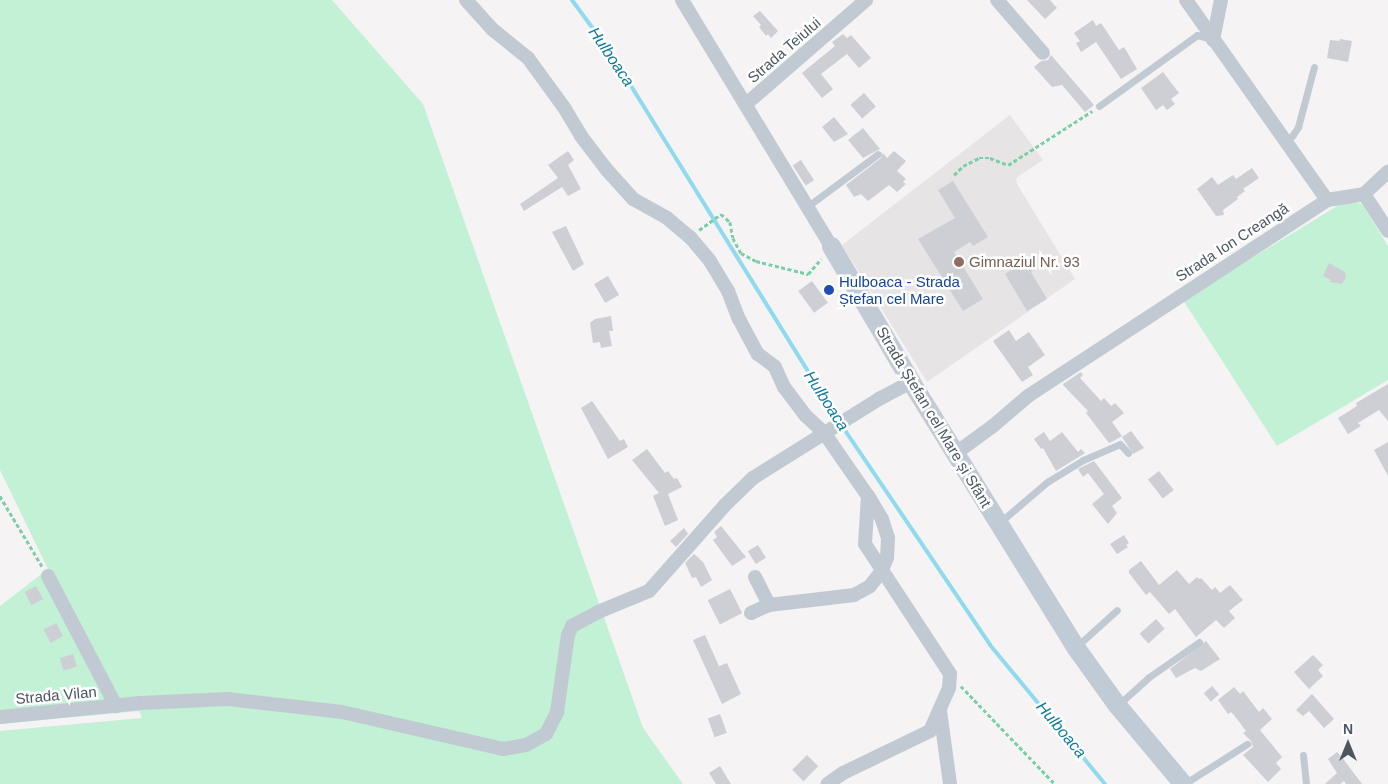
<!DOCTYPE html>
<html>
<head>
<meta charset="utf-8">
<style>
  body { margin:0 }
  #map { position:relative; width:1388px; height:784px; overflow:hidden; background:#f5f3f3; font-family:Arial,sans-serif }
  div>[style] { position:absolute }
  .education>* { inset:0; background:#e6e4e5 }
  .green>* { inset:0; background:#c3f1d5 }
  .stream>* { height:4px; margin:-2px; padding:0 2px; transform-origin:2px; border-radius:2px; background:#90daee }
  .building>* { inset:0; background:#cdcfd5; transform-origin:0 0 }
  .path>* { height:2.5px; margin-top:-1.25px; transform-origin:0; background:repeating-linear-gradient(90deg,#7ad0a6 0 4px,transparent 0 6.5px) }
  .lane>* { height:7px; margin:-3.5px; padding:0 3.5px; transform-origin:3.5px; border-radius:3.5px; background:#c1cad2 }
  .street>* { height:14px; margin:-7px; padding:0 7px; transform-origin:7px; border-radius:7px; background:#c1cad2 }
  .secondary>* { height:19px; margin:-9.5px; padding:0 9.5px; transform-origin:9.5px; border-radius:9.5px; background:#c1cbd6 }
  .dots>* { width:14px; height:14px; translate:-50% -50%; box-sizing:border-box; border:2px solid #fff; border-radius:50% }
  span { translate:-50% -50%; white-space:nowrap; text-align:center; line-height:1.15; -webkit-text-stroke:5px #fff; paint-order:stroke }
  .street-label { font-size:15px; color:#4a5661 }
  .education-label { font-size:15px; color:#785e54 }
  .left { translate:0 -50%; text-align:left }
  .transit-label { font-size:15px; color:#164399 }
  .water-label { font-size:16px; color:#0c7c9b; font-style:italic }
  .north { position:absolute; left:1323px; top:719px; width:50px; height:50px; -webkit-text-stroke:4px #fff; paint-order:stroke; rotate:0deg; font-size:14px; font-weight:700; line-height:20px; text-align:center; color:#4a5661 }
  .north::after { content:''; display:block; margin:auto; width:18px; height:22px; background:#4a5661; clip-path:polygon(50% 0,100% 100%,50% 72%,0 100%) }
</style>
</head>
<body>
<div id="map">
  <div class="education">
    <i style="clip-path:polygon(1010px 115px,1043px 160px,1016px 178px,1017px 184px,1075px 279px,927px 382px,842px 245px)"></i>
  </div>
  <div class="green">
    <i style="clip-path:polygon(0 0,332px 0,423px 104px,643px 728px,683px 784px,0 784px,0 731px,142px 718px,139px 711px,0 724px,0 606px,48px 569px,0 470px)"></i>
    <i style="clip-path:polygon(1347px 200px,1362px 204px,1388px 246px,1388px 380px,1277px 446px,1183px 300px)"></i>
  </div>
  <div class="stream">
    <i style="left:572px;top:0;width:64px;rotate:53.8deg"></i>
    <i style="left:610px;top:52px;width:433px;rotate:58.2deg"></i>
    <i style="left:842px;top:426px;width:264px;rotate:55.9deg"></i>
    <i style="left:990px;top:645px;width:180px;rotate:50.4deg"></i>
  </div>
  <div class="building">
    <i style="clip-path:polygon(1027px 0,1050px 0,1057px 8px,1045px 19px)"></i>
    <i style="clip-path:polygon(760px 11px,778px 31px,771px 38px,768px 34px,766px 36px,759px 27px,761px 25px,753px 16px)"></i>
    <i style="clip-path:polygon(1093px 20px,1096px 26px,1101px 23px,1119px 50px,1124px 47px,1137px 69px,1121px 79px,1096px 42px,1081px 52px,1076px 43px,1080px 41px,1074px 33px)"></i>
    <i style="clip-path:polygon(843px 34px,847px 38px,851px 35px,871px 58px,859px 68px,847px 54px,821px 74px,833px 89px,822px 98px,802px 73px,835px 46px,832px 42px)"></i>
    <i style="clip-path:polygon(1340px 39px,1352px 41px,1348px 62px,1327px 58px,1330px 40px,1339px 41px)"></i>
    <i style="clip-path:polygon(1051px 55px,1094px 105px,1085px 112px,1062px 85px,1052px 87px,1034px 67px,1041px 61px,1048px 60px)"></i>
    <i style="clip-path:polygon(1163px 72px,1179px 93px,1171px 99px,1175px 104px,1167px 110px,1163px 105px,1156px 110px,1141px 88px)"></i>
    <i style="left:864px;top:93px;width:18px;height:18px;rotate:49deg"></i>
    <i style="clip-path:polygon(834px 117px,848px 134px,834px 142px,822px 127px)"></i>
    <i style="clip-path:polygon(863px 128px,880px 149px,863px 158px,848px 140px)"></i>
    <i style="clip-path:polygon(568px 151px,574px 160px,568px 165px,581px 189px,568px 196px,562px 187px,524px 211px,520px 204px,558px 178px,548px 165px)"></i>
    <i style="clip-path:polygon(894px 151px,906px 161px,897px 171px,906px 179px,903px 182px,906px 184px,897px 192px,889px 185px,868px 201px,861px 194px,854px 197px,846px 185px,881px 158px,883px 153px,887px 158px)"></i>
    <i style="left:801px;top:160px;width:24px;height:10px;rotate:57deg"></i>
    <i style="clip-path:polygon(1252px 168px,1259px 178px,1243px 189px,1245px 191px,1237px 197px,1238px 199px,1223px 210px,1224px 215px,1216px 216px,1197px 189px,1212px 177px,1218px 185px,1233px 175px,1236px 179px)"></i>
    <i style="clip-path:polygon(953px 181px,988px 237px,973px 246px,970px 242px,954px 252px,983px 299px,963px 311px,918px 239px,955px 218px,938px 190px)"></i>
    <i style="clip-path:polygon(566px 226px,584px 264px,573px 271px,552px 232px)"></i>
    <i style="clip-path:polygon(1030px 258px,1036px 268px,1031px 272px,1047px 299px,1027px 311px,1005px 274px)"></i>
    <i style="clip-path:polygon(1329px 263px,1345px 272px,1346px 277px,1342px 284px,1330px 282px,1331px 280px,1323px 276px)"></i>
    <i style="left:608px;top:276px;width:22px;height:16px;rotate:60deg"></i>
    <i style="left:812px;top:281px;width:27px;height:17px;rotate:54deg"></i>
    <i style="clip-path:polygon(611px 316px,613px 331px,609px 331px,612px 346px,601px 348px,600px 342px,593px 343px,590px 323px,595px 319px)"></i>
    <i style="clip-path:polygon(1009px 330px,1016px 341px,1029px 332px,1045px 355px,1028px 367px,1033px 375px,1022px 382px,993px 341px)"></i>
    <i style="clip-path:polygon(1081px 372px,1083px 375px,1080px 378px,1101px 401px,1104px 398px,1111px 406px,1115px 403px,1124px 413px,1112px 422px,1122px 436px,1115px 440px,1109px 443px,1086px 413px,1088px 411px,1064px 386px,1063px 384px)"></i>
    <i style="clip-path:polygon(1388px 384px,1388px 421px,1379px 410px,1358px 423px,1361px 426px,1348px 434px,1338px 418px,1357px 406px,1356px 403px)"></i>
    <i style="clip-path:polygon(592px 401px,620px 441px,624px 439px,628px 447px,608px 459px,581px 408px)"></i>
    <i style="clip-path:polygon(1131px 431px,1144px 448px,1133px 454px,1122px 437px)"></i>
    <i style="clip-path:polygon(1044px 432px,1050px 441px,1062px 432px,1078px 452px,1081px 449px,1085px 453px,1056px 471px,1043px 448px,1041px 449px,1034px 439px)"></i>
    <i style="clip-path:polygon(1388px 442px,1388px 476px,1374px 450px)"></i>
    <i style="clip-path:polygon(647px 449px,665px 473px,668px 471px,674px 479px,677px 478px,682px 487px,668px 494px,678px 520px,665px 526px,653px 496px,659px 493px,632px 460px)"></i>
    <i style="clip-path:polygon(1094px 461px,1122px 498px,1112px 506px,1117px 513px,1108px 524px,1092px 504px,1104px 494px,1088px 473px,1083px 477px,1078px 469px)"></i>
    <i style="left:1159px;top:471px;width:24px;height:14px;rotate:52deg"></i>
    <i style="clip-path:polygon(721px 526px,746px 557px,732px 566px,713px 540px,717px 537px,714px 532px)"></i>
    <i style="clip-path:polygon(684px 528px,688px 534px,676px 547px,670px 541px)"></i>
    <i style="clip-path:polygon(1124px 535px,1129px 543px,1126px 545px,1128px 547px,1117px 554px,1110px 544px)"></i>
    <i style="left:758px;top:545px;width:15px;height:12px;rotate:58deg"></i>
    <i style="clip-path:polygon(694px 554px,703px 562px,712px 580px,701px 587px,696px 577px,692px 578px,685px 563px)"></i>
    <i style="clip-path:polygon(1141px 561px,1159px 585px,1177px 570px,1189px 584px,1197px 577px,1199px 579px,1201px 578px,1212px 590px,1215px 587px,1220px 593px,1230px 585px,1243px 600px,1229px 611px,1235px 618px,1224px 628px,1216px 620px,1196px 637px,1175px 609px,1169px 614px,1150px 592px,1146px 595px,1129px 573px,1129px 570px)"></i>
    <i style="left:36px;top:586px;width:15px;height:13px;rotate:62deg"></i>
    <i style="left:730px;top:589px;width:27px;height:25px;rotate:63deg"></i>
    <i style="left:1156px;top:619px;width:13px;height:22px;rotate:48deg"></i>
    <i style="left:56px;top:623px;width:15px;height:14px;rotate:62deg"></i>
    <i style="clip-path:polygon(705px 635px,719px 666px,727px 663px,741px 694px,722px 704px,693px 640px)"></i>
    <i style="clip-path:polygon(1206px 641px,1220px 659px,1201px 671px,1195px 668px,1176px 678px,1170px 669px)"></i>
    <i style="left:73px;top:654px;width:13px;height:14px;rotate:72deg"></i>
    <i style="clip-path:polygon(1313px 655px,1323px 665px,1318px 670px,1323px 676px,1309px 689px,1294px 672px)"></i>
    <i style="left:1212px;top:686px;width:11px;height:11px;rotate:49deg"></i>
    <i style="clip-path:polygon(1234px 687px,1240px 694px,1243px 691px,1259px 712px,1263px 708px,1272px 719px,1260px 730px,1282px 757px,1276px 763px,1281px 769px,1268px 782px,1243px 755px,1253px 747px,1251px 741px,1243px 733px,1246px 731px,1234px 715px,1231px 712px,1228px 714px,1218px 700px)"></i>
    <i style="clip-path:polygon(1312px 694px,1334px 719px,1324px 728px,1309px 711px,1303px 716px,1296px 710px)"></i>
    <i style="left:720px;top:714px;width:20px;height:13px;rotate:70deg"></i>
    <i style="clip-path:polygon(1337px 752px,1341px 756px,1362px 784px,1346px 784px,1344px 781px,1340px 784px,1325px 784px,1337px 773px,1328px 759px)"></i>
    <i style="left:807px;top:755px;width:16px;height:21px;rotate:45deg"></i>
    <i style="clip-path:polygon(720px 766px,731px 784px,716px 784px,709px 773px)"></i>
  </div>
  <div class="path">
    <i style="left:954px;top:175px;width:13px;rotate:-45deg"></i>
    <i style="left:963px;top:166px;width:18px;rotate:-27deg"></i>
    <i style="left:979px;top:158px;width:11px"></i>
    <i style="left:990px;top:158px;width:19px;rotate:21deg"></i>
    <i style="left:1008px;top:165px;width:100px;rotate:-32.7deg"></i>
    <i style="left:699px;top:230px;width:27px;rotate:-36deg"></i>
    <i style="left:721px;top:214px;width:12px;rotate:42deg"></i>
    <i style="left:730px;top:222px;width:16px;rotate:79deg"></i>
    <i style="left:733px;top:238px;width:17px;rotate:62deg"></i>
    <i style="left:741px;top:253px;width:17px;rotate:28deg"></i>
    <i style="left:756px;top:261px;width:54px;rotate:14deg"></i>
    <i style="left:808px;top:274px;width:20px;rotate:-49deg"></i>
    <i style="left:0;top:496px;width:82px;rotate:59deg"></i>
    <i style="left:961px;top:686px;width:136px;rotate:46.2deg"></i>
  </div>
  <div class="lane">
    <i style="left:1099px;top:106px;width:121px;rotate:-35.9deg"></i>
    <i style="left:1197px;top:35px;width:16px;rotate:15deg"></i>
    <i style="left:1285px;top:141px;width:9px;rotate:-36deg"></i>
    <i style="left:1292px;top:136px;width:11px;rotate:-56deg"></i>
    <i style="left:1298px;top:127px;width:62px;rotate:-75.1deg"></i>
    <i style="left:808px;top:206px;width:87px;rotate:-36.6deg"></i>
    <i style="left:999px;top:523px;width:63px;rotate:-40.5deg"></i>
    <i style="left:1047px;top:482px;width:42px;rotate:-31.4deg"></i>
    <i style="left:1083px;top:460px;width:40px;rotate:-23.4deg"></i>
    <i style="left:1120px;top:444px;width:12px;rotate:48deg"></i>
    <i style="left:1076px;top:647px;width:55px;rotate:-42.1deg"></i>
    <i style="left:1118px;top:705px;width:42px;rotate:-42.1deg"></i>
    <i style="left:1149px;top:677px;width:61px;rotate:-35deg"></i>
    <i style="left:1303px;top:755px;width:29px;rotate:84deg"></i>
    <i style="left:1184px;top:784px;width:75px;rotate:-32.4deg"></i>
  </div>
  <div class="street">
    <i style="left:466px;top:0;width:39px;rotate:48deg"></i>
    <i style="left:492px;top:29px;width:46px;rotate:38.9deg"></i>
    <i style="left:528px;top:58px;width:63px;rotate:54deg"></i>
    <i style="left:565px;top:109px;width:31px;rotate:59deg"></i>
    <i style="left:581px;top:136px;width:43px;rotate:52.6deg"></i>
    <i style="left:607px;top:170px;width:39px;rotate:48deg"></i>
    <i style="left:633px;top:199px;width:39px;rotate:29deg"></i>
    <i style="left:667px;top:218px;width:30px;rotate:40deg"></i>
    <i style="left:690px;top:237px;width:31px;rotate:50deg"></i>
    <i style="left:710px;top:261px;width:35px;rotate:59deg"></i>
    <i style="left:728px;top:291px;width:30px;rotate:69deg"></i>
    <i style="left:739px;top:319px;width:40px;rotate:62deg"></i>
    <i style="left:758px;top:354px;width:21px;rotate:37deg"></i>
    <i style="left:775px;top:367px;width:22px;rotate:66deg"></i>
    <i style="left:784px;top:387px;width:36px;rotate:53deg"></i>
    <i style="left:806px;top:416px;width:26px;rotate:43deg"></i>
    <i style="left:825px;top:434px;width:75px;rotate:55.3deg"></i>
    <i style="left:868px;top:496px;width:48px;rotate:93.6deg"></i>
    <i style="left:865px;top:544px;width:155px;rotate:56.8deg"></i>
    <i style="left:950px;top:674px;width:14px;rotate:94deg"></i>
    <i style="left:949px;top:688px;width:47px;rotate:113.8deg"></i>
    <i style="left:930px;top:731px;width:97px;rotate:154.2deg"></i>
    <i style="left:843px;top:773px;width:19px;rotate:145deg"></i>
    <i style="left:682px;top:0;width:288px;rotate:58.8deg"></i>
    <i style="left:997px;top:0;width:70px;rotate:49deg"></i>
    <i style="left:1186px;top:0;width:245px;rotate:54.8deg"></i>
    <i style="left:1213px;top:40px;width:41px;rotate:-78.7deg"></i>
    <i style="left:746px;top:104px;width:159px;rotate:-40.9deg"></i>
    <i style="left:1364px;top:194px;width:44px;rotate:57deg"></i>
    <i style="left:956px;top:453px;width:46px;rotate:-36.1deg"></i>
    <i style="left:993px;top:426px;width:46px;rotate:-40.6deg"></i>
    <i style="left:1028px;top:396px;width:358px;rotate:-33.2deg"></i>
    <i style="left:1327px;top:200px;width:37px;rotate:-9deg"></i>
    <i style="left:1364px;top:194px;width:33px;rotate:-43deg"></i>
    <i style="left:48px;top:576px;width:147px;rotate:62.4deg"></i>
    <i style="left:755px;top:577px;width:31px;rotate:63deg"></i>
    <i style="left:751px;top:613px;width:20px;rotate:-24deg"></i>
    <i style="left:769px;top:605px;width:86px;rotate:-6.7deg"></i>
    <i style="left:854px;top:595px;width:18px;rotate:-29deg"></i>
    <i style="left:870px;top:586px;width:18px;rotate:-52deg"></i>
    <i style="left:881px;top:572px;width:15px;rotate:-67deg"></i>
    <i style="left:887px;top:558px;width:20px;rotate:-87deg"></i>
    <i style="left:888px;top:538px;width:20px;rotate:-108deg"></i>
    <i style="left:882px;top:519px;width:27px;rotate:-121deg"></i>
    <i style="left:940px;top:711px;width:74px;rotate:82.2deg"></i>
    <i style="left:0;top:717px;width:141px;rotate:-5.7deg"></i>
    <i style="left:140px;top:703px;width:88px;rotate:-2.6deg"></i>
    <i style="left:228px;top:699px;width:115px;rotate:6.5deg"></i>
    <i style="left:342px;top:712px;width:165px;rotate:12.9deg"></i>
    <i style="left:503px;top:749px;width:23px;rotate:-10deg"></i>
    <i style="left:526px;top:745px;width:23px;rotate:-29deg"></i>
    <i style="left:546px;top:734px;width:25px;rotate:-63deg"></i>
    <i style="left:557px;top:712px;width:78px;rotate:-81.9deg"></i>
    <i style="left:568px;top:635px;width:10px;rotate:-66deg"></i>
    <i style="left:572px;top:626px;width:30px;rotate:-28deg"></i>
    <i style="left:598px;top:612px;width:55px;rotate:-22.4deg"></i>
    <i style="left:649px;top:591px;width:115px;rotate:-48.5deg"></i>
    <i style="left:725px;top:505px;width:39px;rotate:-44deg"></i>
    <i style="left:753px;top:478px;width:149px;rotate:-32.1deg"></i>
    <i style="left:879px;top:399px;width:36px;rotate:-28deg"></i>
  </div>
  <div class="secondary">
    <i style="left:831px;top:246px;width:158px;rotate:59.5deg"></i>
    <i style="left:911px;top:382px;width:313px;rotate:58.2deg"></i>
    <i style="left:1076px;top:648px;width:70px;rotate:54.3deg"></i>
    <i style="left:1117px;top:705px;width:103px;rotate:50.1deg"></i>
  </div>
  <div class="dots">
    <i style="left:959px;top:262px;background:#8d6e63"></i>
    <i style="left:829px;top:290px;background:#1a4fb4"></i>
  </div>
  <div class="street-label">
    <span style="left:784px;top:50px;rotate:-41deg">Strada Teiului</span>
    <span style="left:1232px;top:242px;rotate:-33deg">Strada Ion Creangă</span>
    <span style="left:934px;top:417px;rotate:59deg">Strada Ștefan cel Mare și Sfânt</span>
    <span style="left:56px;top:695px;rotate:-5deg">Strada Vilan</span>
  </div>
  <div class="education-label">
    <span class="left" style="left:969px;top:262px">Gimnaziul Nr. 93</span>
  </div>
  <div class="transit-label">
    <span class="left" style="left:839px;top:290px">Hulboaca - Strada<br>Ștefan cel Mare</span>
  </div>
  <div class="water-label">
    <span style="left:611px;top:57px;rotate:56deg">Hulboaca</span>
    <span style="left:826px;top:401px;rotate:57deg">Hulboaca</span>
    <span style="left:1061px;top:730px;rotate:50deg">Hulboaca</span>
  </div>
  <div class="north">N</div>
</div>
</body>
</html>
